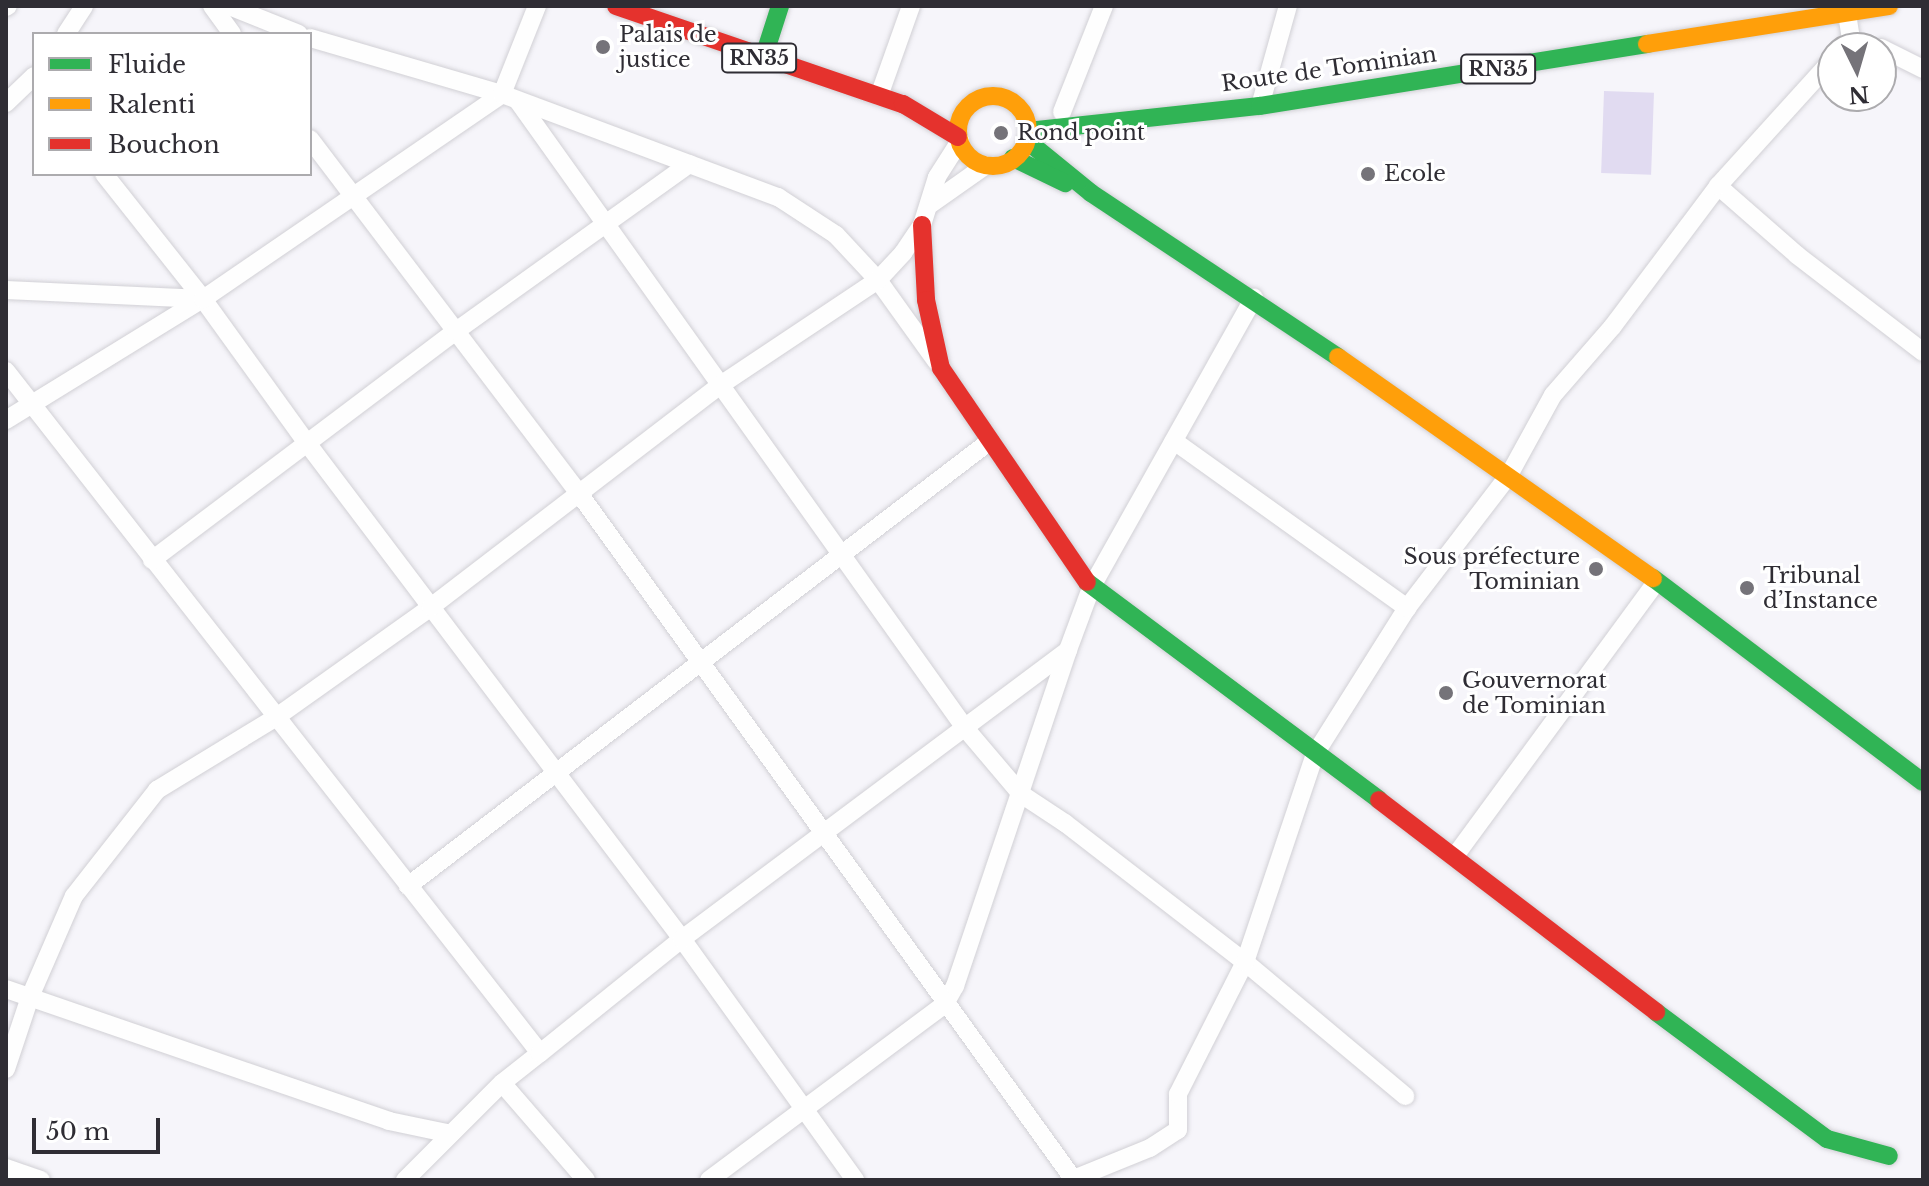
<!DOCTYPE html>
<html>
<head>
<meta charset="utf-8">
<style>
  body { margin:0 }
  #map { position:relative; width:1929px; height:1186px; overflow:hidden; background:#f6f5fa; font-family:"Libre Baskerville",serif }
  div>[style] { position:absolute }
  .green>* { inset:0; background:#e1dbf1; transform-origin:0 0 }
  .roads { filter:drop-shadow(0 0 2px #d1d0d5) drop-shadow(0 0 2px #d1d0d5) }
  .street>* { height:18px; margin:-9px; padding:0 9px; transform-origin:9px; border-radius:9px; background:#fefefe }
  .fast>* { height:18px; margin:-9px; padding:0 9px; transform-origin:9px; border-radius:9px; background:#30b455 }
  .slow>* { height:18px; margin:-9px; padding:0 9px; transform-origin:9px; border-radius:9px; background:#ff9f0a }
  .slow>.ring { margin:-9px; padding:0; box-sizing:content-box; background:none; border:18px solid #ff9f0a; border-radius:50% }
  .jam>* { height:18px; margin:-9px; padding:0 9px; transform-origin:9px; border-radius:9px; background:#e5322d }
  .dots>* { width:22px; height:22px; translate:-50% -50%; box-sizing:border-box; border:4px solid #fff; border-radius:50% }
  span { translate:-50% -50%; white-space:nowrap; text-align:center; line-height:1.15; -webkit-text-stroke:6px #fff; paint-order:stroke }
  .shield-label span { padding:2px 6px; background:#fff; border:2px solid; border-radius:6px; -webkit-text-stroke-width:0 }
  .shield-label { font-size:20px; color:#2f2d34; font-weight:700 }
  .poi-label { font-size:22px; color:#2f2d34 }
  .left { translate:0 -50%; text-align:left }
  .right { translate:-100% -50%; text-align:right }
  .street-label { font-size:22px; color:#2f2d34 }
  .frame { position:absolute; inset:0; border:8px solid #2f2d34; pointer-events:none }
  .legend { position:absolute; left:32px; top:32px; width:280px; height:144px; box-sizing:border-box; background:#fff; border:2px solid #acabae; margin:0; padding:10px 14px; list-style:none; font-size:24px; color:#2f2d34 }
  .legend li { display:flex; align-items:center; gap:16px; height:40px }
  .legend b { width:40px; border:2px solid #acabae }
  .north { position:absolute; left:1817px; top:32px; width:80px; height:80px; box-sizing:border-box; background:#fff; border:2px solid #acabae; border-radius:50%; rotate:175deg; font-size:22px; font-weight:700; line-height:32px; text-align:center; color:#2f2d34 }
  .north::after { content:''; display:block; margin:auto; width:28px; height:36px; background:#757379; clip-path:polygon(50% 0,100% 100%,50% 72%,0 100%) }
  .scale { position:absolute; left:32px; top:1118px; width:128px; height:36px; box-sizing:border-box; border:4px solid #2f2d34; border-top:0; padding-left:10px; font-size:24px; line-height:28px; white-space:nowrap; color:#2f2d34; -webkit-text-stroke:6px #fff; paint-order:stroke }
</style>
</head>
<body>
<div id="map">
  <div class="green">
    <i style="left:1604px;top:91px;width:50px;height:82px;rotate:2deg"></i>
  </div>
  <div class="roads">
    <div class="street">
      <i style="left:212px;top:6px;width:34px;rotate:54deg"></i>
      <i style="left:229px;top:6px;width:75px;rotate:21.8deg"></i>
      <i style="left:6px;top:7px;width:2px;rotate:-27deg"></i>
      <i style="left:66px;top:34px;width:33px;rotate:-57deg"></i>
      <i style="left:310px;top:38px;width:200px;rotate:16.3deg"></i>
      <i style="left:502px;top:94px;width:295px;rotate:20.5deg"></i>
      <i style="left:778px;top:197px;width:69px;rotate:33.2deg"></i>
      <i style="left:836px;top:235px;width:62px;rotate:47deg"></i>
      <i style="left:878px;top:280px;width:100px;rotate:54.4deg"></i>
      <i style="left:1843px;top:48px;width:12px;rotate:-48deg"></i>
      <i style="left:1851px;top:39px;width:32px;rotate:-99deg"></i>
      <i style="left:1881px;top:48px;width:47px;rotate:26.6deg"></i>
      <i style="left:879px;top:96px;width:96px;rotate:-70.4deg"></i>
      <i style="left:518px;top:101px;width:770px;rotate:54.51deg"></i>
      <i style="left:965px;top:728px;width:87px;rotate:49.7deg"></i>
      <i style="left:1021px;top:794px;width:53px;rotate:33.4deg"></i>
      <i style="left:1065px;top:823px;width:227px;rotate:37.7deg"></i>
      <i style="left:1245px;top:962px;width:209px;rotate:39.9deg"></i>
      <i style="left:6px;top:103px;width:39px;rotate:-44deg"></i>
      <i style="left:1260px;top:106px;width:104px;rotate:-74.4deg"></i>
      <i style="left:1062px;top:112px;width:114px;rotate:-68.4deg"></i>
      <i style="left:310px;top:139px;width:443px;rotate:52.8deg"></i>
      <i style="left:578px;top:492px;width:848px;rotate:54.21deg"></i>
      <i style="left:104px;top:174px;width:159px;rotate:51.6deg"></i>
      <i style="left:203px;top:299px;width:178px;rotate:54.2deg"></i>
      <i style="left:307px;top:443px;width:622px;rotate:52.91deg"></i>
      <i style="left:682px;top:939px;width:297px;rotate:54.3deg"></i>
      <i style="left:1718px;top:186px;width:105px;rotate:41.1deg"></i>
      <i style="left:1797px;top:255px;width:159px;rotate:37.6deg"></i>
      <i style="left:931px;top:204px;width:67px;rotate:-35.3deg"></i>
      <i style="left:6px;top:290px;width:197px;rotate:2.6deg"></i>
      <i style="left:6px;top:371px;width:866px;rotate:51.94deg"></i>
      <i style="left:6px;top:420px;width:231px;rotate:-31.6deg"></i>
      <i style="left:203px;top:299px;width:363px;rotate:-34.4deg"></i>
      <i style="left:502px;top:94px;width:95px;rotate:-68.3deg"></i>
      <i style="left:1174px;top:441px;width:287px;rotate:35.6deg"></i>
      <i style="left:152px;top:560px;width:381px;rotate:-37deg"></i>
      <i style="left:456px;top:331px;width:287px;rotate:-35.6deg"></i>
      <i style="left:1455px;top:856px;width:341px;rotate:-53.7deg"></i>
      <i style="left:408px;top:886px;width:733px;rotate:-37.4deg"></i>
      <i style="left:6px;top:989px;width:405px;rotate:19deg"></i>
      <i style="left:389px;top:1121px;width:63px;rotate:11.8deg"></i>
      <i style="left:6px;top:1069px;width:76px;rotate:-71.6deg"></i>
      <i style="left:30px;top:997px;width:110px;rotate:-66.5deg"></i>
      <i style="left:74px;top:896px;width:135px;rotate:-51.9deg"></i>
      <i style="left:157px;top:790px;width:138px;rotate:-31.4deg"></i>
      <i style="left:275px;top:718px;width:191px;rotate:-35.4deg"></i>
      <i style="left:431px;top:607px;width:367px;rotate:-37.5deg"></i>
      <i style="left:722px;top:384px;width:187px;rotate:-33.7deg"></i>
      <i style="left:878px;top:280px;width:37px;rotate:-47deg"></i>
      <i style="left:903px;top:253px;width:34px;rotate:-56deg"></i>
      <i style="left:922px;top:225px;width:50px;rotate:-72.6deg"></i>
      <i style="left:937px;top:177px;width:43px;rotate:-57.4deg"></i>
      <i style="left:502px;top:1083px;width:128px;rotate:49.1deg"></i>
      <i style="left:6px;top:1168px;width:37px;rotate:19deg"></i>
      <i style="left:405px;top:1180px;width:137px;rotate:-45deg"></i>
      <i style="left:502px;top:1083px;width:48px;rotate:-38.3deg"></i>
      <i style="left:540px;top:1053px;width:182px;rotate:-38.8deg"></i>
      <i style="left:682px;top:939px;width:482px;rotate:-36.8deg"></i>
      <i style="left:1068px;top:650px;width:66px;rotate:-69.6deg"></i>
      <i style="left:1091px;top:588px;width:333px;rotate:-60.7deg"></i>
      <i style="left:709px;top:1180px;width:294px;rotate:-36.7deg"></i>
      <i style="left:945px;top:1004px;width:21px;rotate:-61deg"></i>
      <i style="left:955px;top:986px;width:354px;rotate:-71.4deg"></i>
      <i style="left:1071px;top:1180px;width:85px;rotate:-22.1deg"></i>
      <i style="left:1150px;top:1148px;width:33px;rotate:-33deg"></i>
      <i style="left:1178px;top:1130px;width:36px;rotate:-90deg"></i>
      <i style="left:1178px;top:1094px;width:148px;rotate:-63.1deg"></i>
      <i style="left:1245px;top:962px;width:219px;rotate:-71.4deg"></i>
      <i style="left:1315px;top:754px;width:173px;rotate:-57.8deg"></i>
      <i style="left:1407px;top:608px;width:168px;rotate:-52.5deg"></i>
      <i style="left:1509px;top:475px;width:91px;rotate:-61.2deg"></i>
      <i style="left:1553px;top:395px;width:91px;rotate:-49deg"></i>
      <i style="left:1613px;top:326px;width:175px;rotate:-53.1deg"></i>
      <i style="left:1718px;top:186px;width:171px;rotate:-47.8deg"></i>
    </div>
    <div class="fast">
      <i style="left:763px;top:59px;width:56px;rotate:-72.2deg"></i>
      <i style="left:1028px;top:131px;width:233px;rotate:-6.2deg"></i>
      <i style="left:1260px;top:106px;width:392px;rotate:-9.1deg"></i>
      <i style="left:1026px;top:140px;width:84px;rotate:39.2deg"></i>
      <i style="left:1091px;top:193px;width:296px;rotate:33.6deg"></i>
      <i style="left:1013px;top:158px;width:58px;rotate:25.7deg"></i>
      <i style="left:1653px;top:578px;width:338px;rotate:37.1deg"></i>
      <i style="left:1087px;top:582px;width:364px;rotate:36.7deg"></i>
      <i style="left:1656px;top:1012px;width:213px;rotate:36.6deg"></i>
      <i style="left:1827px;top:1139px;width:64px;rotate:15.3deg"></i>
    </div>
    <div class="slow">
      <i style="left:1647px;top:44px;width:245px;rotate:-8.9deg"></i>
      <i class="ring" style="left:958px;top:96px;width:52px;height:52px"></i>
      <i style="left:1338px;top:357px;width:385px;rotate:35.1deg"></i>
    </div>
    <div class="jam">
      <i style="left:616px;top:6px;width:303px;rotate:18.9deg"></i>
      <i style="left:903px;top:104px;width:64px;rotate:31deg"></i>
      <i style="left:922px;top:225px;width:75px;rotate:86.9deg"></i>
      <i style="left:926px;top:300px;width:70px;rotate:77.6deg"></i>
      <i style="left:941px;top:368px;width:259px;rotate:55.7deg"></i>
      <i style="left:1379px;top:800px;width:349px;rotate:37.4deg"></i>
    </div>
  </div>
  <div class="dots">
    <i style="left:603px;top:47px;background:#757379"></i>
    <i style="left:1001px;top:133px;background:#757379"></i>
    <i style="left:1368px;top:174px;background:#757379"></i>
    <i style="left:1596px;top:569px;background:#757379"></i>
    <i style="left:1747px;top:588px;background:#757379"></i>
    <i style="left:1446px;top:693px;background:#757379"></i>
  </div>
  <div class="shield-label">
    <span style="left:759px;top:58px">RN35</span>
    <span style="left:1498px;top:69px">RN35</span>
  </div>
  <div class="poi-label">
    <span class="left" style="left:619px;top:47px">Palais de<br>justice</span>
    <span class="left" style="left:1017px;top:133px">Rond point</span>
    <span class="left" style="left:1384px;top:174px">Ecole</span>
    <span class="right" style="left:1580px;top:569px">Sous préfecture<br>Tominian</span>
    <span class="left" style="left:1763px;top:588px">Tribunal<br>d’Instance</span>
    <span class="left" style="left:1462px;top:693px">Gouvernorat<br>de Tominian</span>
  </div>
  <div class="street-label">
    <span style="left:1329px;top:69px;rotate:-8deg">Route de Tominian</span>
  </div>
  <div class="frame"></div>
  <ul class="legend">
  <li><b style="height:10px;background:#30b455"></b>Fluide</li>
  <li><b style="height:10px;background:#ff9f0a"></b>Ralenti</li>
  <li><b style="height:10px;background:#e5322d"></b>Bouchon</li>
  </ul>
  <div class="north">N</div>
  <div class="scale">50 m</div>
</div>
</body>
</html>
